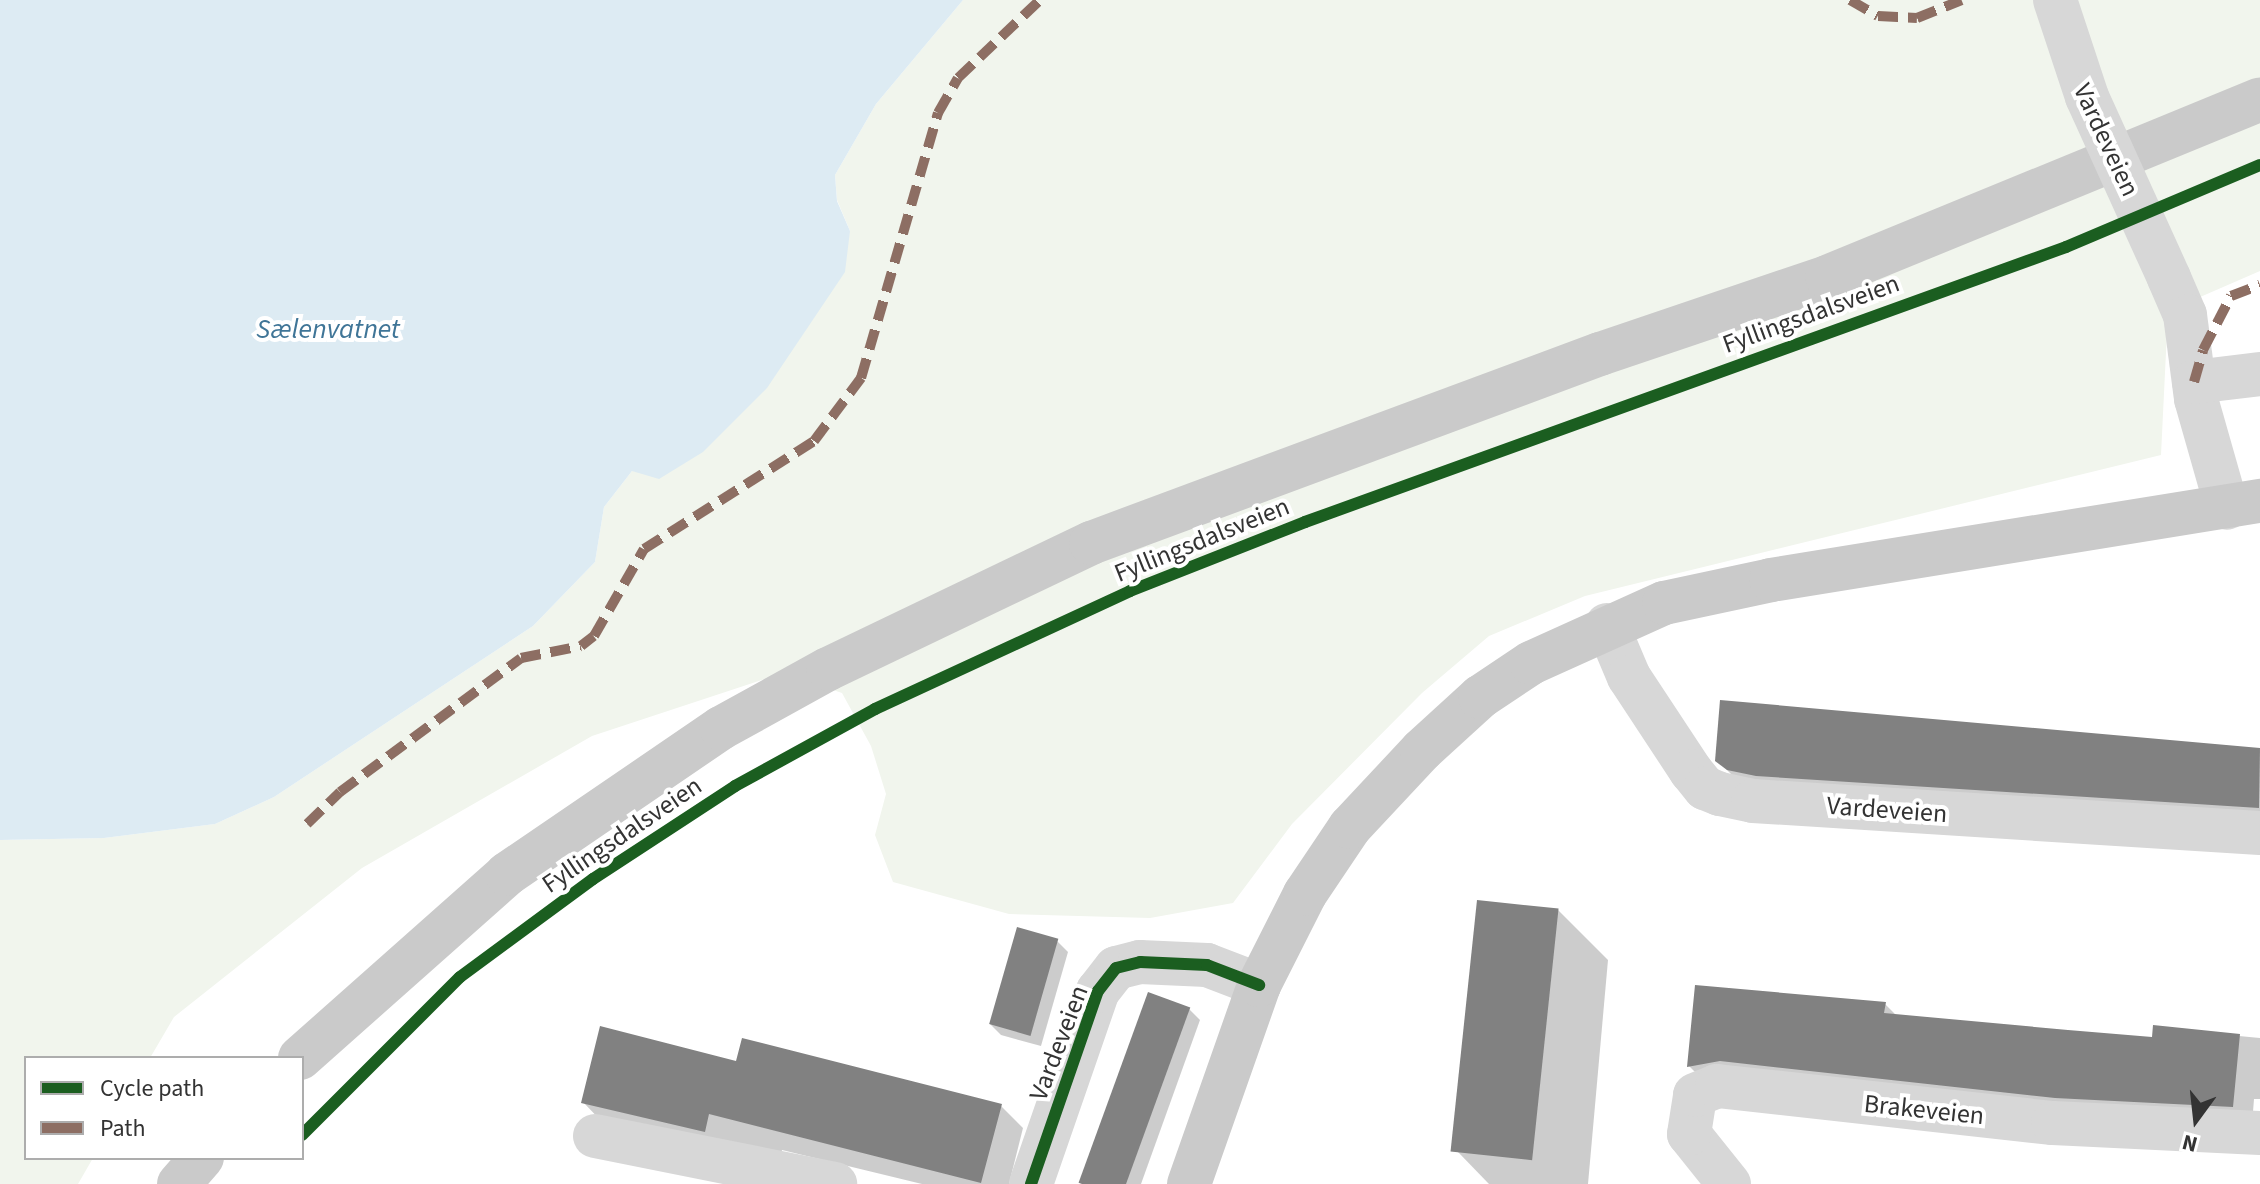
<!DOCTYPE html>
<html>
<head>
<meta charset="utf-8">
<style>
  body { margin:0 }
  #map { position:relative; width:2260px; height:1184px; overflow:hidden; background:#fff; font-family:"Source Sans 3",sans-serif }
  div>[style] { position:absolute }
  .green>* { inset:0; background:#f1f5ed }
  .water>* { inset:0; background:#ddebf3 }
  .shadow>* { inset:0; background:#0003 }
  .building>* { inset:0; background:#818181; transform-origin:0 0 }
  .minor>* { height:44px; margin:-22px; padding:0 22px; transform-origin:22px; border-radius:22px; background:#d7d7d7 }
  .major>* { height:44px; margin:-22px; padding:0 22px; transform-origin:22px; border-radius:22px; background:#cacaca }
  .minor-bridge>* { height:44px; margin:-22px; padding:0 22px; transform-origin:22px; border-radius:22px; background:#d7d7d7 }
  .quiet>* { height:10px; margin-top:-5px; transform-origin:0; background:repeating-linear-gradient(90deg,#8d6e63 0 20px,transparent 0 30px) }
  .cycleway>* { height:12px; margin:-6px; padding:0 6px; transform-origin:6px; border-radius:6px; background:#1b5e20 }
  span { translate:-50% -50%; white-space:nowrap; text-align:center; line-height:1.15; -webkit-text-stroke:8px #fff; paint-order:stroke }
  .street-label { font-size:26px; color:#333 }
  .water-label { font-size:28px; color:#3f7597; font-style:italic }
  .legend { position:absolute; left:24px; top:1056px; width:280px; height:104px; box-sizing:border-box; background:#fff; border:2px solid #adadad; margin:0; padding:10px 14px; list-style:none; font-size:24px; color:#333 }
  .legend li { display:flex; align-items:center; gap:16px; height:40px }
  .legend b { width:40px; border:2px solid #adadad }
  .north { position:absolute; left:2156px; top:1080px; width:80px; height:80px; -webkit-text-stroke:6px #fff; paint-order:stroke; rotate:195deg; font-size:22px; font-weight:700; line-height:32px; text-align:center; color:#333 }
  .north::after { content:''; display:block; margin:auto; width:28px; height:36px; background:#333; clip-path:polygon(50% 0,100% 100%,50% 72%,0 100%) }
</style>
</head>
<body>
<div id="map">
  <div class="green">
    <i style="clip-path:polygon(963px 0,2260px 0,2260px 271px,2168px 311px,2161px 455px,1585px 596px,1489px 636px,1422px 693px,1292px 824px,1233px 903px,1150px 918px,1009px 914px,893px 882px,875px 835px,886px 794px,871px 746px,842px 693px,783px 673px,592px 736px,362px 868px,174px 1017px,150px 1058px,26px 1058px,26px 1158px,93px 1158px,78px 1184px,0 1184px,0 840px,104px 838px,215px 824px,274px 797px,533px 626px,595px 562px,604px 507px,632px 471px,850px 231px,837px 200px,835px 175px,876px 104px)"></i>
  </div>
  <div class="water">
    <i style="clip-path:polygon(0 0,963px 0,876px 104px,835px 175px,837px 201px,850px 231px,845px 272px,767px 388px,703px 452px,659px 479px,632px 471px,604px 507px,595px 562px,533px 626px,274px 797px,215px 824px,104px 838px,0 840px)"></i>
  </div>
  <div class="shadow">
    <i style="clip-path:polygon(1722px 702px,2260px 750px,2260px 854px,1767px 810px,1717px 760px)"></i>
    <i style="clip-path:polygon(1558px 910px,1608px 960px,1588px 1184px,1489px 1184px,1457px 1151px)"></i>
    <i style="clip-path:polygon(1057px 941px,1068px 952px,1041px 1046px,1001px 1035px,990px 1024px)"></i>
    <i style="clip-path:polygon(1885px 1004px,1897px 1016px,2154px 1039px,2155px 1028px,2260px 1038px,2260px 1099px,2254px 1099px,2252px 1125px,1708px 1085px,1689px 1066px)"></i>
    <i style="clip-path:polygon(1189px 1009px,1200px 1020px,1141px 1184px,1085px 1184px)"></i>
    <i style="clip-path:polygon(738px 1064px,1001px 1106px,1023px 1128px,1009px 1184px,922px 1184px,782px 1150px,779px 1164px,605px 1125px,583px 1102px)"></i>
  </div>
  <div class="building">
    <i style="clip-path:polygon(1720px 700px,2260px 748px,2259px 808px,1756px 776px,1727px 770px,1715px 761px)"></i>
    <i style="left:1477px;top:900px;width:82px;height:253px;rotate:6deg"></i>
    <i style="left:1017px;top:927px;width:43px;height:101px;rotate:16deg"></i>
    <i style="clip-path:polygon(1695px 985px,1886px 1002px,1884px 1013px,2068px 1030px,2152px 1037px,2153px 1025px,2240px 1034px,2233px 1107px,2055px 1098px,1720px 1061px,1687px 1067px)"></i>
    <i style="left:1148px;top:992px;width:45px;height:203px;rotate:20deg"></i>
    <i style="clip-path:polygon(600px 1026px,736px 1061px,742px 1038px,1002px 1104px,981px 1183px,709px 1114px,705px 1132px,581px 1103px)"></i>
  </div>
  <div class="minor">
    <i style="left:2055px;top:0;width:102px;rotate:71.7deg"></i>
    <i style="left:2169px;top:278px;width:40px;rotate:66.6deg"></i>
    <i style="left:2185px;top:315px;width:85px;rotate:82.5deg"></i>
    <i style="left:2196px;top:399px;width:113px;rotate:74.1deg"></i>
    <i style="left:2194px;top:382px;width:66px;rotate:-6.9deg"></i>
    <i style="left:1607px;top:625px;width:56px;rotate:67.1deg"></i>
    <i style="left:1629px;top:677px;width:113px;rotate:56.6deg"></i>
    <i style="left:1691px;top:771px;width:22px;rotate:51deg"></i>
    <i style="left:1705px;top:788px;width:16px;rotate:22deg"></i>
    <i style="left:1720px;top:794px;width:34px;rotate:12deg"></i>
    <i style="left:1753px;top:801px;width:508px;rotate:3.61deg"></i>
    <i style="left:595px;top:1136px;width:245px;rotate:11.3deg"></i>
    <i style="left:1031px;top:1184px;width:204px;rotate:-70.9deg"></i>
    <i style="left:1098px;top:991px;width:29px;rotate:-52deg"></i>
    <i style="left:1116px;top:968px;width:25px;rotate:-14deg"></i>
    <i style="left:1140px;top:962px;width:67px;rotate:2.6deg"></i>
    <i style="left:1207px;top:965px;width:56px;rotate:21deg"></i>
    <i style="left:1729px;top:1184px;width:64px;rotate:-128.7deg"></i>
    <i style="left:1689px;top:1134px;width:39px;rotate:-81deg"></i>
    <i style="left:1695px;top:1095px;width:24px;rotate:-22deg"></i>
    <i style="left:1717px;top:1086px;width:338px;rotate:6.3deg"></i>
    <i style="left:2053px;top:1123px;width:207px;rotate:2.8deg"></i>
  </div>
  <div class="major">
    <i style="left:300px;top:1058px;width:277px;rotate:-41.6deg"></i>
    <i style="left:507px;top:874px;width:259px;rotate:-34.3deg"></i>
    <i style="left:721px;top:728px;width:122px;rotate:-28.9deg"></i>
    <i style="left:828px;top:669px;width:292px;rotate:-25.6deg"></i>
    <i style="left:1091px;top:543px;width:543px;rotate:-20.37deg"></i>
    <i style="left:1600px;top:354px;width:240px;rotate:-18.7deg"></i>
    <i style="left:1827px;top:277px;width:468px;rotate:-22.3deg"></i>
    <i style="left:179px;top:1184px;width:35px;rotate:-49deg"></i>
    <i style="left:1189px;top:1184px;width:211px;rotate:-70.6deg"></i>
    <i style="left:1259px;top:985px;width:102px;rotate:-63.2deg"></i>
    <i style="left:1305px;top:894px;width:81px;rotate:-56.1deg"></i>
    <i style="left:1350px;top:827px;width:105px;rotate:-46.9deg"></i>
    <i style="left:1422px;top:750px;width:79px;rotate:-42.4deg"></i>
    <i style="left:1480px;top:697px;width:61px;rotate:-33.7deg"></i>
    <i style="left:1531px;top:663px;width:146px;rotate:-24.3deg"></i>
    <i style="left:1664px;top:603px;width:109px;rotate:-12.1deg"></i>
    <i style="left:1771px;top:580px;width:495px;rotate:-9.2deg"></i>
  </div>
  <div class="minor-bridge">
    <i style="left:2087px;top:97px;width:199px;rotate:65.6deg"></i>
  </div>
  <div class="quiet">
    <i style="left:1850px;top:0;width:32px;rotate:30deg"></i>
    <i style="left:1878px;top:16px;width:39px;rotate:3deg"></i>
    <i style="left:1917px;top:18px;width:48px;rotate:-21.8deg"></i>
    <i style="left:2194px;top:382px;width:33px;rotate:-74deg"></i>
    <i style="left:2203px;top:350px;width:61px;rotate:-62.6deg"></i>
    <i style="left:2231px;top:296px;width:31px;rotate:-21deg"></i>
    <i style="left:307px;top:824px;width:46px;rotate:-44.1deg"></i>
    <i style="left:340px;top:792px;width:225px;rotate:-36.5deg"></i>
    <i style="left:521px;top:658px;width:61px;rotate:-11.3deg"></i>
    <i style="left:581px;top:646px;width:16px;rotate:-38deg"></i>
    <i style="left:594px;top:636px;width:100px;rotate:-60.1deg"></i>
    <i style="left:644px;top:549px;width:201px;rotate:-32.4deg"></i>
    <i style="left:814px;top:441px;width:79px;rotate:-53.3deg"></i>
    <i style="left:861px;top:378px;width:276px;rotate:-73.8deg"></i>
    <i style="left:938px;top:113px;width:40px;rotate:-60.3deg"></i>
    <i style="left:958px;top:78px;width:113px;rotate:-43.6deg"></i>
  </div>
  <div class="cycleway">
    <i style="left:302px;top:1135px;width:223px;rotate:-45deg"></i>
    <i style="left:460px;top:977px;width:165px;rotate:-36.4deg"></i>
    <i style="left:593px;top:879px;width:170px;rotate:-33.2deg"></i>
    <i style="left:735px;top:786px;width:160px;rotate:-28.8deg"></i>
    <i style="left:875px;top:709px;width:281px;rotate:-24.8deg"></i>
    <i style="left:1130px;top:591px;width:188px;rotate:-21.5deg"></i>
    <i style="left:1305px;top:522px;width:809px;rotate:-19.87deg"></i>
    <i style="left:2066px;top:247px;width:211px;rotate:-22.9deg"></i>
    <i style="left:1031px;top:1184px;width:204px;rotate:-70.9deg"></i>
    <i style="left:1098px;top:991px;width:29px;rotate:-52deg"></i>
    <i style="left:1116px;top:968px;width:25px;rotate:-14deg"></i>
    <i style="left:1140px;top:962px;width:67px;rotate:2.6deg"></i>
    <i style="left:1207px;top:965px;width:56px;rotate:21deg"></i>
  </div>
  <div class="street-label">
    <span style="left:2106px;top:140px;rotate:65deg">Vardeveien</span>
    <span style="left:1811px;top:314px;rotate:-20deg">Fyllingsdalsveien</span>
    <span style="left:1202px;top:540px;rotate:-22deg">Fyllingsdalsveien</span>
    <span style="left:1887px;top:810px;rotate:4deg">Vardeveien</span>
    <span style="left:622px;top:835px;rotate:-34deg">Fyllingsdalsveien</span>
    <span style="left:1059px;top:1043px;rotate:-69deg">Vardeveien</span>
    <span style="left:1924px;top:1110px;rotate:6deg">Brakeveien</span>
  </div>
  <div class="water-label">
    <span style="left:328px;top:329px">Sælenvatnet</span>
  </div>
  <ul class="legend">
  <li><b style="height:10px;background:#1b5e20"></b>Cycle path</li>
  <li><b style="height:10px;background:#8d6e63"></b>Path</li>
  </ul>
  <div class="north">N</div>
</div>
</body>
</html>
